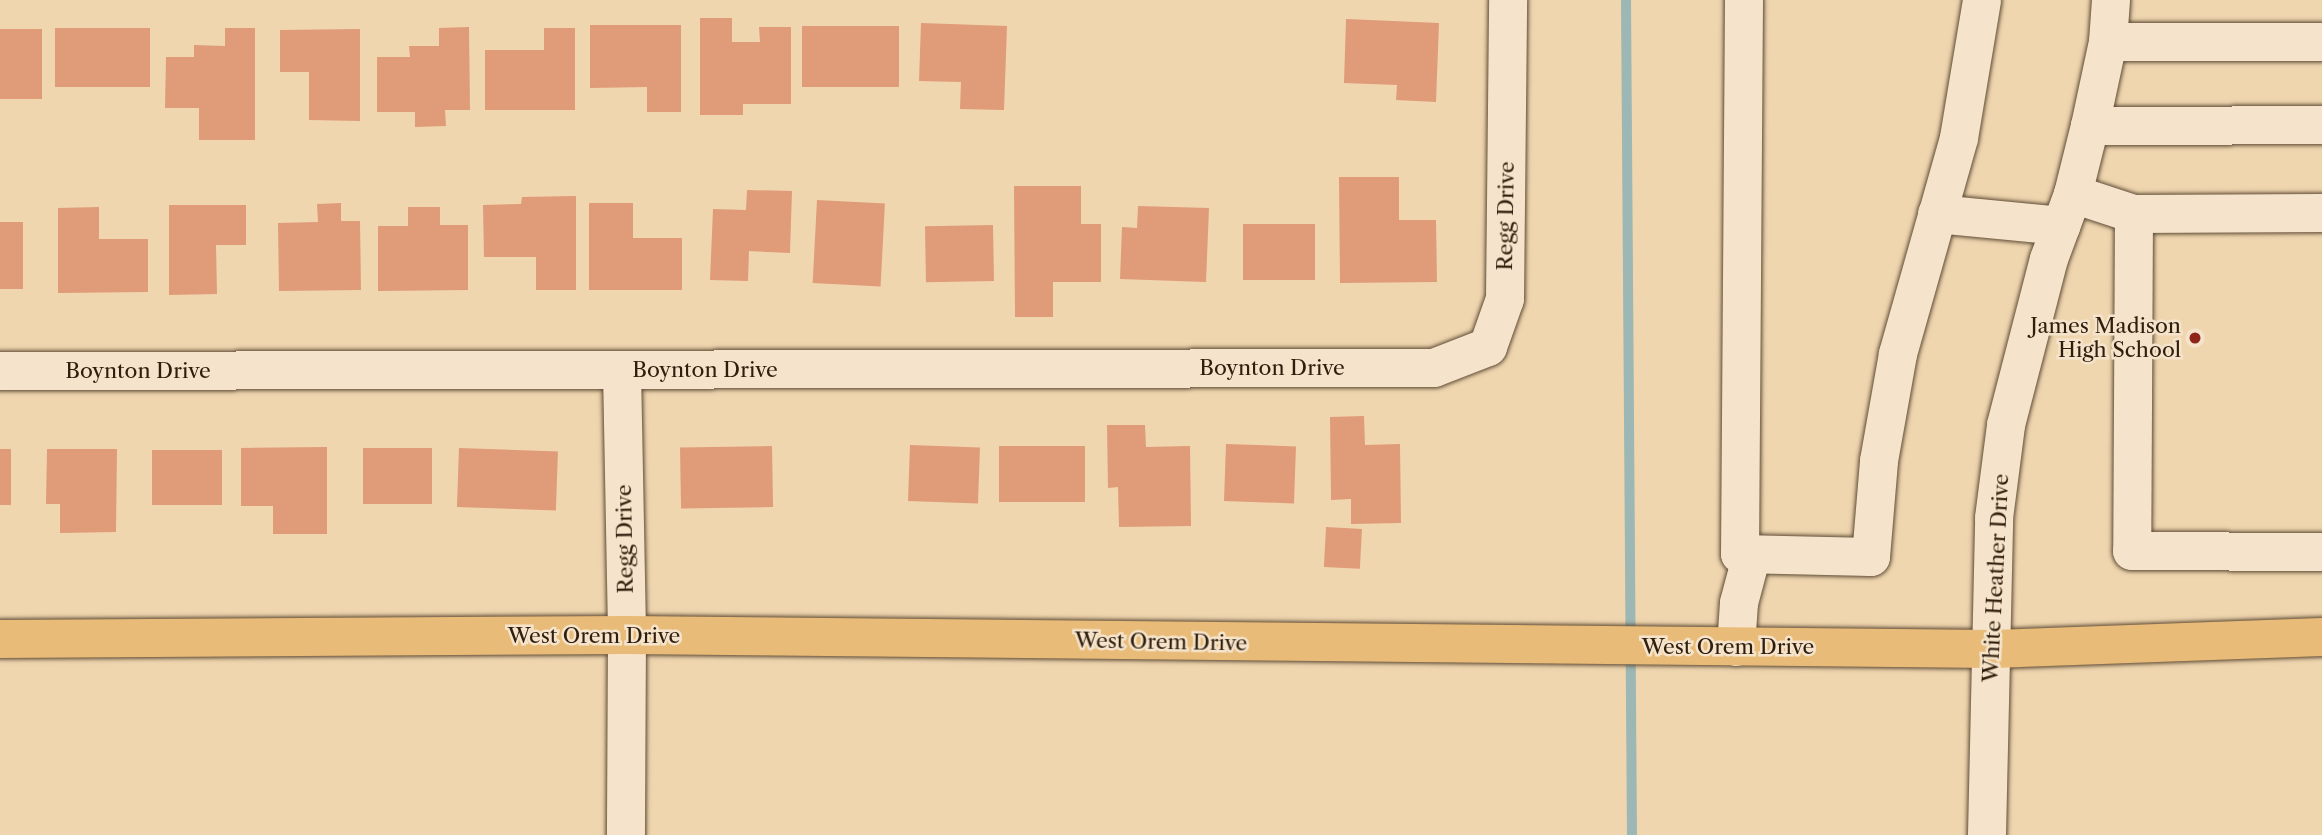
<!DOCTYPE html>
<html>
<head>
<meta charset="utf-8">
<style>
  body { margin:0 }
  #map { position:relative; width:2322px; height:835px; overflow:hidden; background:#efd6af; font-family:"Libre Caslon Text",serif }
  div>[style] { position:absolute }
  .stream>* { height:10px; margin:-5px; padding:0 5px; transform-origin:5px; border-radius:5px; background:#9cb7b4 }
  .building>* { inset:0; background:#e09b78; transform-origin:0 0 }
  .roads { filter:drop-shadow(0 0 2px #604c36) drop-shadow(0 0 2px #604c36) }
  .minor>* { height:38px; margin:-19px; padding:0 19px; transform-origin:19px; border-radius:19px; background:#f5e4cb }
  .major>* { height:38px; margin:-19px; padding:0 19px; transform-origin:19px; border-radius:19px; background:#e8bb78 }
  .dots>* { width:19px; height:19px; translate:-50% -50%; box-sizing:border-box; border:4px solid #f5e4cb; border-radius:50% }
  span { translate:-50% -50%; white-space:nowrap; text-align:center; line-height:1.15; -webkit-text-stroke:5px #f5e4cb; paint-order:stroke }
  .street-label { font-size:21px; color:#301e0d }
  .poi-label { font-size:21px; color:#301e0d }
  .right { translate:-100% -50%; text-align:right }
</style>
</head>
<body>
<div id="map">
  <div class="stream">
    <i style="left:1626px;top:0;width:835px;rotate:89.59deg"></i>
  </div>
  <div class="building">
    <i style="clip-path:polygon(700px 18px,732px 18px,732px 42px,760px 42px,759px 27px,791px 27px,791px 104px,743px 104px,743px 115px,700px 115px)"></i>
    <i style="clip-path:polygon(1346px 19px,1439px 23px,1436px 102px,1396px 100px,1397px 85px,1344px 83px)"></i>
    <i style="clip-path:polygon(921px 23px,1007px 26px,1004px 110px,960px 109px,961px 82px,919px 81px)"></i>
    <i style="clip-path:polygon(590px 25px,681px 25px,681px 112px,647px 112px,647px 87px,590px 88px)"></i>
    <i style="left:802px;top:26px;width:97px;height:61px"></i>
    <i style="clip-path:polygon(469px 27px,470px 110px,445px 110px,446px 126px,415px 127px,415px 112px,377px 112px,377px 57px,410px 57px,409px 46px,439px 46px,439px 28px)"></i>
    <i style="left:55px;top:28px;width:95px;height:59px"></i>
    <i style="clip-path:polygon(225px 28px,255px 28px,255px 140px,199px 140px,199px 108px,165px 108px,166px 57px,194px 57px,194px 45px,225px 46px)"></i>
    <i style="clip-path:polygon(544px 28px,575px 28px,575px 110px,485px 110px,485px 50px,544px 50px)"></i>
    <i style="left:0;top:29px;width:42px;height:70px"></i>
    <i style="clip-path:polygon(360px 29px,360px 121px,309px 120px,309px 72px,280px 72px,280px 30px)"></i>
    <i style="clip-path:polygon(1339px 177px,1399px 177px,1399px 220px,1436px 220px,1437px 282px,1340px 283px)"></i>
    <i style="clip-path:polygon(1014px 186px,1081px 186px,1081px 224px,1101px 224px,1101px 282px,1053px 282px,1053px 317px,1015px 317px)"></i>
    <i style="clip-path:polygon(747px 190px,792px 191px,790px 253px,749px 251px,748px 281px,710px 280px,713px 209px,746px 210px)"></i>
    <i style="clip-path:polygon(576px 196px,576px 290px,536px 290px,536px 257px,484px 257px,483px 205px,521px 204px,522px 197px)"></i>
    <i style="left:817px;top:200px;width:68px;height:83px;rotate:3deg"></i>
    <i style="clip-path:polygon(341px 203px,341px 221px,360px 221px,361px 290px,279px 291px,278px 223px,318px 222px,317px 204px)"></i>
    <i style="clip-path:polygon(589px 203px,633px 203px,633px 238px,682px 238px,682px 290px,589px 290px)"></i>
    <i style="clip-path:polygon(169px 205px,246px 205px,246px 245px,216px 245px,217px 294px,169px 295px)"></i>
    <i style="clip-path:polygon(1138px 206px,1209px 208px,1206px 282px,1120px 279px,1122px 227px,1137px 228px)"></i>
    <i style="clip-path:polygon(99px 207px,99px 239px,148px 239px,148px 292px,58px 293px,58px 208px)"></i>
    <i style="clip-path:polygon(408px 207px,440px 207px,440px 225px,468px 225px,468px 290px,378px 291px,378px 226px,408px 226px)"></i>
    <i style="left:0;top:222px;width:23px;height:67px"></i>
    <i style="left:1243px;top:224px;width:72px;height:56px"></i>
    <i style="left:993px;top:225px;width:56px;height:68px;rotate:89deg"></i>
    <i style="clip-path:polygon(1364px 416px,1365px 445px,1400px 444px,1401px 523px,1351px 524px,1351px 499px,1331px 500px,1330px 417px)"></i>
    <i style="clip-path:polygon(1107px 425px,1145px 425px,1146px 447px,1190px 446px,1191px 526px,1119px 527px,1118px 487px,1108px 488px)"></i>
    <i style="left:1226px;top:444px;width:70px;height:57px;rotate:2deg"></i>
    <i style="left:910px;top:445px;width:70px;height:56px;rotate:2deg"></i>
    <i style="left:772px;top:446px;width:61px;height:92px;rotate:89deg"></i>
    <i style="left:999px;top:446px;width:86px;height:56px"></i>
    <i style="clip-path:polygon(327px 447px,327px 534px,273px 534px,273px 506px,241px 506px,241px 448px)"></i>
    <i style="left:363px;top:448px;width:69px;height:56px"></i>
    <i style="left:459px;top:448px;width:99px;height:59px;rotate:2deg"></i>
    <i style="left:0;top:449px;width:11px;height:56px"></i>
    <i style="clip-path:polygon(47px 449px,117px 449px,116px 532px,60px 533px,60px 504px,46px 504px)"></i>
    <i style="left:152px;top:450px;width:70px;height:55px"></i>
    <i style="left:1326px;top:527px;width:36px;height:40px;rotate:3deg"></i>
  </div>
  <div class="roads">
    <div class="minor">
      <i style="left:1744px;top:0;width:554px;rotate:90.41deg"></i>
      <i style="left:1740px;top:554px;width:131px;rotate:1.3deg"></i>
      <i style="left:1871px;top:557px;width:96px;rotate:-85.2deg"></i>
      <i style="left:1879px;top:461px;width:109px;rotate:-79.9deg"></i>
      <i style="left:1898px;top:354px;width:224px;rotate:-74.2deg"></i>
      <i style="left:1959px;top:138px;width:140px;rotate:-80.5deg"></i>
      <i style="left:2108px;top:42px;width:214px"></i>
      <i style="left:2090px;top:126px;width:232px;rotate:-0.2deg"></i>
      <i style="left:2073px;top:194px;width:64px;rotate:18.2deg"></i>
      <i style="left:2322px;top:213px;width:188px;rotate:179.7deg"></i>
      <i style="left:2134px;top:214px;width:337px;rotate:90.3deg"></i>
      <i style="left:2132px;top:551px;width:190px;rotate:0.3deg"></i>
      <i style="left:1937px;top:214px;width:125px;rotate:5.5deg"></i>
      <i style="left:622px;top:370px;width:265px;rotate:88.9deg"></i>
      <i style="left:627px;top:635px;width:200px;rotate:90.3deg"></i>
      <i style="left:0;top:371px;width:1434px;rotate:-0.12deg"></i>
      <i style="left:1434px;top:368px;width:58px;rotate:-21.3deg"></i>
      <i style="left:1488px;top:347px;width:51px;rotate:-70.5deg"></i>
      <i style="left:1505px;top:299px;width:299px;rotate:-89.4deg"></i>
      <i style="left:1736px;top:647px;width:44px;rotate:-86.1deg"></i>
      <i style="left:1739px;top:603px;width:51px;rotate:-75.1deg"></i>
      <i style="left:1987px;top:835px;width:317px;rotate:-88.7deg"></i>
      <i style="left:1994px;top:518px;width:94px;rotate:-82.6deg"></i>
      <i style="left:2006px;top:425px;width:171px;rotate:-75.5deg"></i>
      <i style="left:2049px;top:259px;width:69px;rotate:-69.7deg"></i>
      <i style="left:2073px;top:194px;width:70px;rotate:-76deg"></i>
      <i style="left:2090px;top:126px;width:86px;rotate:-77.9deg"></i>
      <i style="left:2108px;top:42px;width:42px;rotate:-85.9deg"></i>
    </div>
    <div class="major">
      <i style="left:0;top:639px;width:627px;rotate:-0.37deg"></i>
      <i style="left:627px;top:635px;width:1365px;rotate:0.59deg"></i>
      <i style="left:1992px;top:649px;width:330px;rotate:-2.1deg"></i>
    </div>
  </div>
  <div class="dots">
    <i style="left:2195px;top:338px;background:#8f2418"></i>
  </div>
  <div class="street-label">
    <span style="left:1506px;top:216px;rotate:-89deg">Regg Drive</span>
    <span style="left:1272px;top:368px">Boynton Drive</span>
    <span style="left:705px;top:370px">Boynton Drive</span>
    <span style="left:138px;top:371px">Boynton Drive</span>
    <span style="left:625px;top:539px;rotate:-91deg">Regg Drive</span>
    <span style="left:1996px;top:578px;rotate:-87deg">White Heather Drive</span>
    <span style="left:594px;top:636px">West Orem Drive</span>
    <span style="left:1161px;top:642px;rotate:1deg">West Orem Drive</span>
    <span style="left:1728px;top:647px">West Orem Drive</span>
  </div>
  <div class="poi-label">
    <span class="right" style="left:2181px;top:338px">James Madison<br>High School</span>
  </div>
</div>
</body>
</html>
